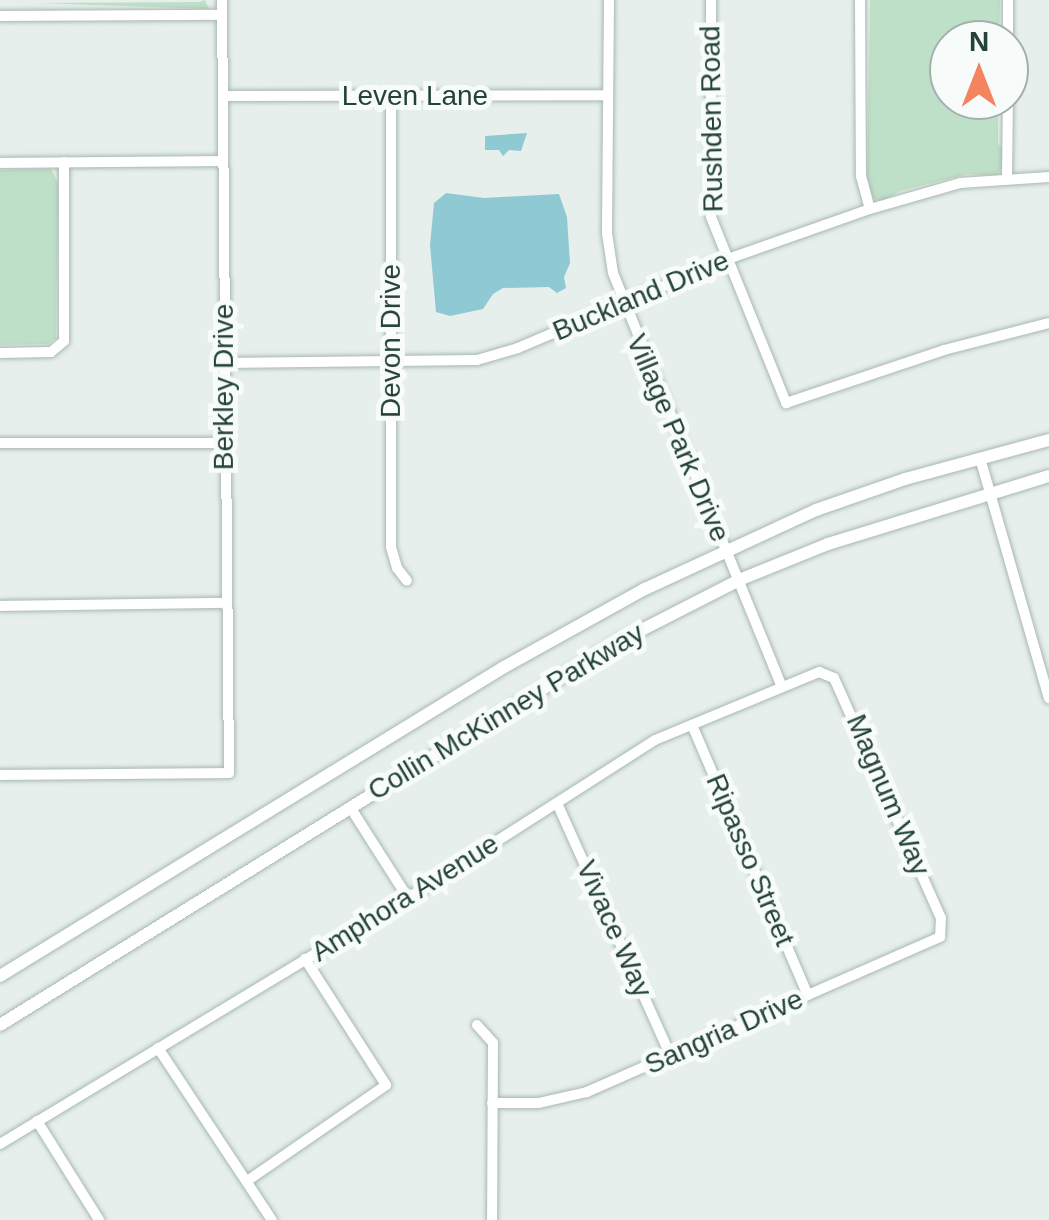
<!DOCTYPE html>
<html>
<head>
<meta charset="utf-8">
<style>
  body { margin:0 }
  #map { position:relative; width:1049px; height:1220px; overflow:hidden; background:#e6efeb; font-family:Arial,sans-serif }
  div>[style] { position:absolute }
  .green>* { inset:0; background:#bfe0c8 }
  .water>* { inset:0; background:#8ec9d4 }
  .roads { filter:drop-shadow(0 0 2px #a8b8b2) drop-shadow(0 0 2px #a8b8b2) }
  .minor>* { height:10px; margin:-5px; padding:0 5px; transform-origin:5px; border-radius:5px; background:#fff }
  .tertiary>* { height:12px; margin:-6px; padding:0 6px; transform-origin:6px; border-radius:6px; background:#fff }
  span { translate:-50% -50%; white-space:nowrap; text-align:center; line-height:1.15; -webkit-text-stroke:10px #f7fbf9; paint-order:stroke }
  .street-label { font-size:28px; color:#24423a }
  .north { position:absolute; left:929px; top:20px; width:100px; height:100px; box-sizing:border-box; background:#f7fbf9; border:2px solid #a3b1ad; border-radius:50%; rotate:0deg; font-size:28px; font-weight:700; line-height:40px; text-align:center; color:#24423a }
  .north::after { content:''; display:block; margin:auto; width:35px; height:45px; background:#f4845f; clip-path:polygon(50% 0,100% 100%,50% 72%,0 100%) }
</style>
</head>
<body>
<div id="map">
  <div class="green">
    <i style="clip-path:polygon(205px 0,209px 9px,38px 3px,199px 2px)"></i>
    <i style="clip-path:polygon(870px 0,1000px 0,999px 40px,949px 40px,949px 100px,998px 100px,998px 144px,1003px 148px,1003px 167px,996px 175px,967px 174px,900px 191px,882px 202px,873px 198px,867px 179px)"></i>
    <i style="clip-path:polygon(51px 169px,58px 183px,56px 338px,48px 344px,0 345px,0 170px)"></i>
  </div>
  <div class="water">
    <i style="clip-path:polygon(527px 133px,521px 151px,509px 150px,503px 156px,499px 150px,485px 150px,485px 136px)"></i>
    <i style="clip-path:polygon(446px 193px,484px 198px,559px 194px,567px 217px,570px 263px,564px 277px,566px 288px,557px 293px,549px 287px,503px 288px,493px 294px,483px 309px,450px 316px,436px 312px,430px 245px,434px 203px)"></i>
  </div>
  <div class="roads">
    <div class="minor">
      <i style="left:609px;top:0;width:233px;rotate:90.5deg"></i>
      <i style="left:607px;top:233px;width:40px;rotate:81.5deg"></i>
      <i style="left:613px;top:273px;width:447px;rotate:67.8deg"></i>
      <i style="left:711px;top:0;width:217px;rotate:90deg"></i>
      <i style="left:711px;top:217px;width:201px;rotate:68deg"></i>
      <i style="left:786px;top:403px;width:167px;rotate:-18.5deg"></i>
      <i style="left:944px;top:350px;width:108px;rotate:-14.4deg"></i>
      <i style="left:860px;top:0;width:176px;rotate:89.7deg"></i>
      <i style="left:861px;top:176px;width:34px;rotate:75deg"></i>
      <i style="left:0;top:16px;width:222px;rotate:-0.3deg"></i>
      <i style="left:1008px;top:40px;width:40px;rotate:-90deg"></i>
      <i style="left:223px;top:96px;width:385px;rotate:-0.1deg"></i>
      <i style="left:391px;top:97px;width:450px;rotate:90deg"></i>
      <i style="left:391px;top:547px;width:22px;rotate:74deg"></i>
      <i style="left:397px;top:568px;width:16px;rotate:52deg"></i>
      <i style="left:0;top:163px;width:223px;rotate:-0.5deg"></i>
      <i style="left:1007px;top:177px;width:77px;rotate:-89.3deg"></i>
      <i style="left:0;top:353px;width:51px;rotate:-1.1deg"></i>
      <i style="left:51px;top:352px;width:17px;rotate:-40deg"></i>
      <i style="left:64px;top:341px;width:179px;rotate:-90deg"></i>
      <i style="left:224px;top:363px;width:253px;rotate:-0.7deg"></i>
      <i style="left:477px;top:360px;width:43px;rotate:-16.3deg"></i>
      <i style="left:518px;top:348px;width:225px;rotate:-23deg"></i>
      <i style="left:725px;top:260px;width:154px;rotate:-19.4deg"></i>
      <i style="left:870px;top:209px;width:94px;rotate:-16.1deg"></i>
      <i style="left:960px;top:183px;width:89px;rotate:-3.9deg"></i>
      <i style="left:0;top:443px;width:225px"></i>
      <i style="left:980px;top:458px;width:250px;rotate:74deg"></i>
      <i style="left:0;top:606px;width:225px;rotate:-0.8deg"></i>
      <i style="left:692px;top:725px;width:294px;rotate:66.8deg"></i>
      <i style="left:0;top:775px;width:229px;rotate:-0.5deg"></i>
      <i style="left:229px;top:773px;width:773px;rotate:-90.52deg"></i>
      <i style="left:557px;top:803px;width:276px;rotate:65.8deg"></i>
      <i style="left:350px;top:807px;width:108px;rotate:57.5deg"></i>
      <i style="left:477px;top:1025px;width:24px;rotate:48deg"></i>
      <i style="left:493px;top:1043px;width:177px;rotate:90.3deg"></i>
      <i style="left:158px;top:1048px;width:206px;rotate:56.5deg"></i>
      <i style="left:37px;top:1121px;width:117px;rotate:57.9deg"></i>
      <i style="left:0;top:1144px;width:476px;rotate:-31.1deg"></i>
      <i style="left:408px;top:898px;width:293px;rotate:-32.6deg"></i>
      <i style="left:655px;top:740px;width:178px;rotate:-22.5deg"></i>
      <i style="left:819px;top:672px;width:16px;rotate:22deg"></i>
      <i style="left:834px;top:678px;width:263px;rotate:66deg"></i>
      <i style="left:941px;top:918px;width:19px;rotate:93deg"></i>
      <i style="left:940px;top:937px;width:386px;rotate:156.3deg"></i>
      <i style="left:587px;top:1092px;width:49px;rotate:167.1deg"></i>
      <i style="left:539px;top:1103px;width:47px;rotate:180deg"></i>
      <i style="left:247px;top:1181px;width:169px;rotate:-34.6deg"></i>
      <i style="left:386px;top:1085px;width:150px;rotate:-122.7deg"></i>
    </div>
    <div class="tertiary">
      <i style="left:0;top:976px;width:591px;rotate:-31.51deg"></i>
      <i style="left:504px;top:667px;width:161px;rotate:-29deg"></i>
      <i style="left:645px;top:589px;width:188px;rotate:-24.8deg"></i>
      <i style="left:816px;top:510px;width:94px;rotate:-19.2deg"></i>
      <i style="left:905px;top:479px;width:149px;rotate:-15.2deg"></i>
      <i style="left:0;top:1025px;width:727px;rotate:-31.79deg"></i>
      <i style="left:618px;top:642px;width:136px;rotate:-27.1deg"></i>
      <i style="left:739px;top:580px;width:96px;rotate:-22deg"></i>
      <i style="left:828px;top:544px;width:231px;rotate:-17.1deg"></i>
    </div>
  </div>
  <div class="street-label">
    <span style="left:415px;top:96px">Leven Lane</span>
    <span style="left:712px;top:119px;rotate:-91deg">Rushden Road</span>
    <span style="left:641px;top:296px;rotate:-23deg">Buckland Drive</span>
    <span style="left:391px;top:341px;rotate:-90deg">Devon Drive</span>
    <span style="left:224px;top:387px;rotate:-90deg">Berkley Drive</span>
    <span style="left:678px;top:438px;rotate:67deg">Village Park Drive</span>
    <span style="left:506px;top:712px;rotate:-31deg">Collin McKinney Parkway</span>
    <span style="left:888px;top:795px;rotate:67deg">Magnum Way</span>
    <span style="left:750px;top:860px;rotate:67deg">Ripasso Street</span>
    <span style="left:405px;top:898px;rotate:-32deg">Amphora Avenue</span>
    <span style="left:614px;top:929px;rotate:66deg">Vivace Way</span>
    <span style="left:724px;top:1032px;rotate:-24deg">Sangria Drive</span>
  </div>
  <div class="north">N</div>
</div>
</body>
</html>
